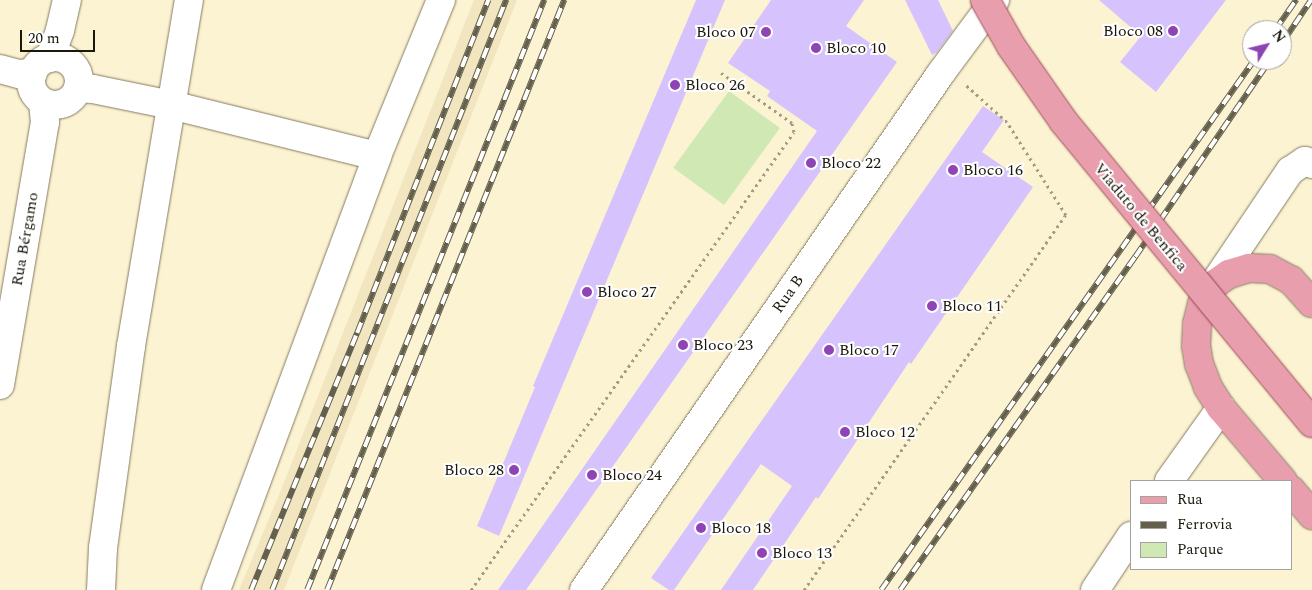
<!DOCTYPE html>
<html>
<head>
<meta charset="utf-8">
<style>
  body { margin:0 }
  #map { position:relative; width:1312px; height:590px; overflow:hidden; background:#fcf3d3; font-family:Spectral,serif }
  div>[style] { position:absolute }
  .built>* { inset:0; background:#f1e6bf }
  .green>* { inset:0; background:#d0e9b4; transform-origin:0 0 }
  .building>* { inset:0; background:#d6c3fe }
  .path>* { height:3px; margin-top:-1.5px; transform-origin:0; background:repeating-linear-gradient(90deg,#a29c84 0 2.5px,transparent 0 6.5px) }
  .roads { filter:drop-shadow(0 0 1px #847b5f) drop-shadow(0 0 1px #847b5f) }
  .minor>* { height:28px; margin:-14px; padding:0 14px; transform-origin:14px; border-radius:14px; background:#fff }
  .minor>.ring { margin:-14px; padding:0; box-sizing:content-box; background:none; border:28px solid #fff; border-radius:50% }
  .major>* { height:28px; margin:-14px; padding:0 14px; transform-origin:14px; border-radius:14px; background:#e99eae }
  .rail>* { height:5.5px; margin-top:-2.75px; transform-origin:0; background:repeating-linear-gradient(90deg,#fff 0 11px,#65604d 0 22px); box-sizing:border-box; border-block:1px solid #65604d }
  .bridges { filter:drop-shadow(0 0 1px #974452) drop-shadow(0 0 1px #974452) }
  .major-bridge>* { height:28px; margin:-14px; padding:0 14px; transform-origin:14px; border-radius:14px; background:#e99eae }
  .dots>* { width:14px; height:14px; translate:-50% -50%; box-sizing:border-box; border:2px solid #fff; border-radius:50% }
  span { translate:-50% -50%; white-space:nowrap; text-align:center; line-height:1.15; -webkit-text-stroke:4px #fff; paint-order:stroke }
  .poi-label { font-size:16px; color:#1a170b }
  .right { translate:-100% -50%; text-align:right }
  .left { translate:0 -50%; text-align:left }
  .street-label { font-size:16px; color:#1a170b }
  .legend { position:absolute; left:1130px; top:480px; width:162px; height:90px; box-sizing:border-box; background:#fff; border:1px solid #a3a29d; margin:0; padding:6px 9px; list-style:none; font-size:15px; color:#1a170b }
  .legend li { display:flex; align-items:center; gap:10px; height:25px }
  .legend b { width:25px; border:1px solid #a3a29d }
  .north { position:absolute; left:1242px; top:20px; width:50px; height:50px; box-sizing:border-box; background:#fff; border:1px solid #a3a29d; border-radius:50%; rotate:54deg; font-size:14px; font-weight:700; line-height:20px; text-align:center; color:#1a170b }
  .north::after { content:''; display:block; margin:auto; width:18px; height:22px; background:#8f44b5; clip-path:polygon(50% 0,100% 100%,50% 72%,0 100%) }
  .scale { position:absolute; left:20px; top:30px; width:75px; height:22px; box-sizing:border-box; border:2px solid #1a170b; border-top:0; padding-left:6px; font-size:15px; line-height:18px; white-space:nowrap; color:#1a170b; -webkit-text-stroke:4px #fff; paint-order:stroke }
</style>
</head>
<body>
<div id="map">
  <div class="built">
    <i style="clip-path:polygon(474px 0,517px 0,284px 590px,239px 590px,281px 490px)"></i>
  </div>
  <div class="green">
    <i style="left:729px;top:91px;width:63px;height:95px;rotate:36deg"></i>
  </div>
  <div class="building">
    <i style="clip-path:polygon(696px 0,725px 0,499px 536px,477px 526px,535px 387px,533px 386px)"></i>
    <i style="clip-path:polygon(771px 0,864px 0,846px 26px,897px 62px,526px 590px,498px 590px,817px 131px,767px 96px,770px 91px,728px 63px)"></i>
    <i style="clip-path:polygon(905px 0,938px 0,953px 31px,937px 52px,932px 55px)"></i>
    <i style="clip-path:polygon(1099px 0,1226px 0,1156px 92px,1120px 62px,1141px 36px)"></i>
    <i style="clip-path:polygon(983px 106px,1004px 120px,982px 152px,1033px 187px,911px 364px,909px 362px,818px 499px,816px 497px,753px 590px,721px 590px,792px 486px,761px 464px,674px 590px,669px 590px,651px 578px)"></i>
  </div>
  <div class="path">
    <i style="left:471px;top:590px;width:560px;rotate:-54.81deg"></i>
    <i style="left:794px;top:132px;width:9px;rotate:-103deg"></i>
    <i style="left:792px;top:123px;width:88px;rotate:-144.7deg"></i>
    <i style="left:804px;top:590px;width:457px;rotate:-55.1deg"></i>
    <i style="left:1066px;top:215px;width:110px;rotate:-122.4deg"></i>
    <i style="left:1007px;top:122px;width:57px;rotate:-137.9deg"></i>
  </div>
  <div class="roads">
    <div class="minor">
      <i class="ring" style="left:31px;top:57px;width:20px;height:20px"></i>
      <i style="left:50px;top:58px;width:30px;rotate:-70deg"></i>
      <i style="left:60px;top:30px;width:31px;rotate:-77deg"></i>
      <i style="left:0;top:69px;width:20px;rotate:15deg"></i>
      <i style="left:19px;top:74px;width:14px;rotate:-4deg"></i>
      <i style="left:78px;top:88px;width:15px;rotate:4deg"></i>
      <i style="left:93px;top:89px;width:80px;rotate:11.6deg"></i>
      <i style="left:171px;top:105px;width:212px;rotate:13.9deg"></i>
      <i style="left:1213px;top:285px;width:138px;rotate:-56deg"></i>
      <i style="left:1290px;top:171px;width:18px;rotate:-34deg"></i>
      <i style="left:1305px;top:161px;width:8px;rotate:23deg"></i>
      <i style="left:0;top:385px;width:267px;rotate:-80.3deg"></i>
      <i style="left:45px;top:122px;width:20px;rotate:-96deg"></i>
      <i style="left:1169px;top:481px;width:90px;rotate:-54.5deg"></i>
      <i style="left:101px;top:590px;width:42px;rotate:-87.3deg"></i>
      <i style="left:103px;top:548px;width:204px;rotate:-82.1deg"></i>
      <i style="left:131px;top:346px;width:351px;rotate:-80.5deg"></i>
      <i style="left:216px;top:590px;width:463px;rotate:-69.6deg"></i>
      <i style="left:377px;top:156px;width:169px;rotate:-67.7deg"></i>
      <i style="left:584px;top:590px;width:628px;rotate:-55.37deg"></i>
      <i style="left:941px;top:73px;width:91px;rotate:-53.5deg"></i>
      <i style="left:1095px;top:590px;width:65px;rotate:-56.3deg"></i>
    </div>
    <div class="major">
      <i style="left:1283px;top:481px;width:96px;rotate:-130.3deg"></i>
      <i style="left:1221px;top:408px;width:25px;rotate:-122deg"></i>
      <i style="left:1208px;top:387px;width:25px;rotate:-111deg"></i>
      <i style="left:1199px;top:364px;width:18px;rotate:-99deg"></i>
      <i style="left:1196px;top:346px;width:22px;rotate:-87deg"></i>
      <i style="left:1197px;top:324px;width:21px;rotate:-76deg"></i>
      <i style="left:1202px;top:304px;width:22px;rotate:-60deg"></i>
      <i style="left:1213px;top:285px;width:19px;rotate:-35deg"></i>
      <i style="left:1229px;top:274px;width:21px;rotate:-17deg"></i>
      <i style="left:1249px;top:268px;width:21px;rotate:3deg"></i>
      <i style="left:1270px;top:269px;width:24px;rotate:28deg"></i>
      <i style="left:1291px;top:280px;width:31px;rotate:48deg"></i>
      <i style="left:1291px;top:490px;width:33px;rotate:50deg"></i>
    </div>
  </div>
  <div class="rail">
    <i style="left:1275px;top:30px;width:37px;rotate:-55deg"></i>
    <i style="left:1282px;top:43px;width:52px;rotate:-56deg"></i>
    <i style="left:251px;top:590px;width:278px;rotate:-67.6deg"></i>
    <i style="left:357px;top:333px;width:358px;rotate:-68.5deg"></i>
    <i style="left:272px;top:590px;width:635px;rotate:-68.37deg"></i>
    <i style="left:307px;top:590px;width:636px;rotate:-68.11deg"></i>
    <i style="left:327px;top:590px;width:636px;rotate:-68.11deg"></i>
    <i style="left:881px;top:590px;width:648px;rotate:-54.86deg"></i>
    <i style="left:900px;top:590px;width:408px;rotate:-54.8deg"></i>
    <i style="left:1135px;top:257px;width:239px;rotate:-55.6deg"></i>
  </div>
  <div class="bridges">
    <div class="major-bridge">
      <i style="left:985px;top:0;width:53px;rotate:60.5deg"></i>
      <i style="left:1011px;top:46px;width:93px;rotate:55.1deg"></i>
      <i style="left:1064px;top:122px;width:390px;rotate:50.5deg"></i>
    </div>
  </div>
  <div class="dots">
    <i style="left:1173px;top:31px;background:#8f44b5"></i>
    <i style="left:766px;top:32px;background:#8f44b5"></i>
    <i style="left:816px;top:48px;background:#8f44b5"></i>
    <i style="left:675px;top:85px;background:#8f44b5"></i>
    <i style="left:811px;top:163px;background:#8f44b5"></i>
    <i style="left:953px;top:170px;background:#8f44b5"></i>
    <i style="left:587px;top:292px;background:#8f44b5"></i>
    <i style="left:932px;top:306px;background:#8f44b5"></i>
    <i style="left:683px;top:345px;background:#8f44b5"></i>
    <i style="left:829px;top:350px;background:#8f44b5"></i>
    <i style="left:845px;top:432px;background:#8f44b5"></i>
    <i style="left:514px;top:470px;background:#8f44b5"></i>
    <i style="left:592px;top:475px;background:#8f44b5"></i>
    <i style="left:701px;top:528px;background:#8f44b5"></i>
    <i style="left:762px;top:553px;background:#8f44b5"></i>
  </div>
  <div class="poi-label">
    <span class="right" style="left:1163px;top:31px">Bloco 08</span>
    <span class="right" style="left:756px;top:32px">Bloco 07</span>
    <span class="left" style="left:826px;top:48px">Bloco 10</span>
    <span class="left" style="left:685px;top:85px">Bloco 26</span>
    <span class="left" style="left:821px;top:163px">Bloco 22</span>
    <span class="left" style="left:963px;top:170px">Bloco 16</span>
    <span class="left" style="left:597px;top:292px">Bloco 27</span>
    <span class="left" style="left:942px;top:306px">Bloco 11</span>
    <span class="left" style="left:693px;top:345px">Bloco 23</span>
    <span class="left" style="left:839px;top:350px">Bloco 17</span>
    <span class="left" style="left:855px;top:432px">Bloco 12</span>
    <span class="right" style="left:504px;top:470px">Bloco 28</span>
    <span class="left" style="left:602px;top:475px">Bloco 24</span>
    <span class="left" style="left:711px;top:528px">Bloco 18</span>
    <span class="left" style="left:772px;top:553px">Bloco 13</span>
  </div>
  <div class="street-label">
    <span style="left:1141px;top:217px;rotate:50deg">Viaduto de Benfica</span>
    <span style="left:25px;top:239px;rotate:-80deg">Rua Bérgamo</span>
    <span style="left:788px;top:294px;rotate:-55deg">Rua B</span>
  </div>
  <ul class="legend">
  <li><b style="height:6px;background:#e99eae"></b>Rua</li>
  <li><b style="height:6px;background:#65604d"></b>Ferrovia</li>
  <li><b style="height:14px;background:#d0e9b4"></b>Parque</li>
  </ul>
  <div class="north">N</div>
  <div class="scale">20 m</div>
</div>
</body>
</html>
